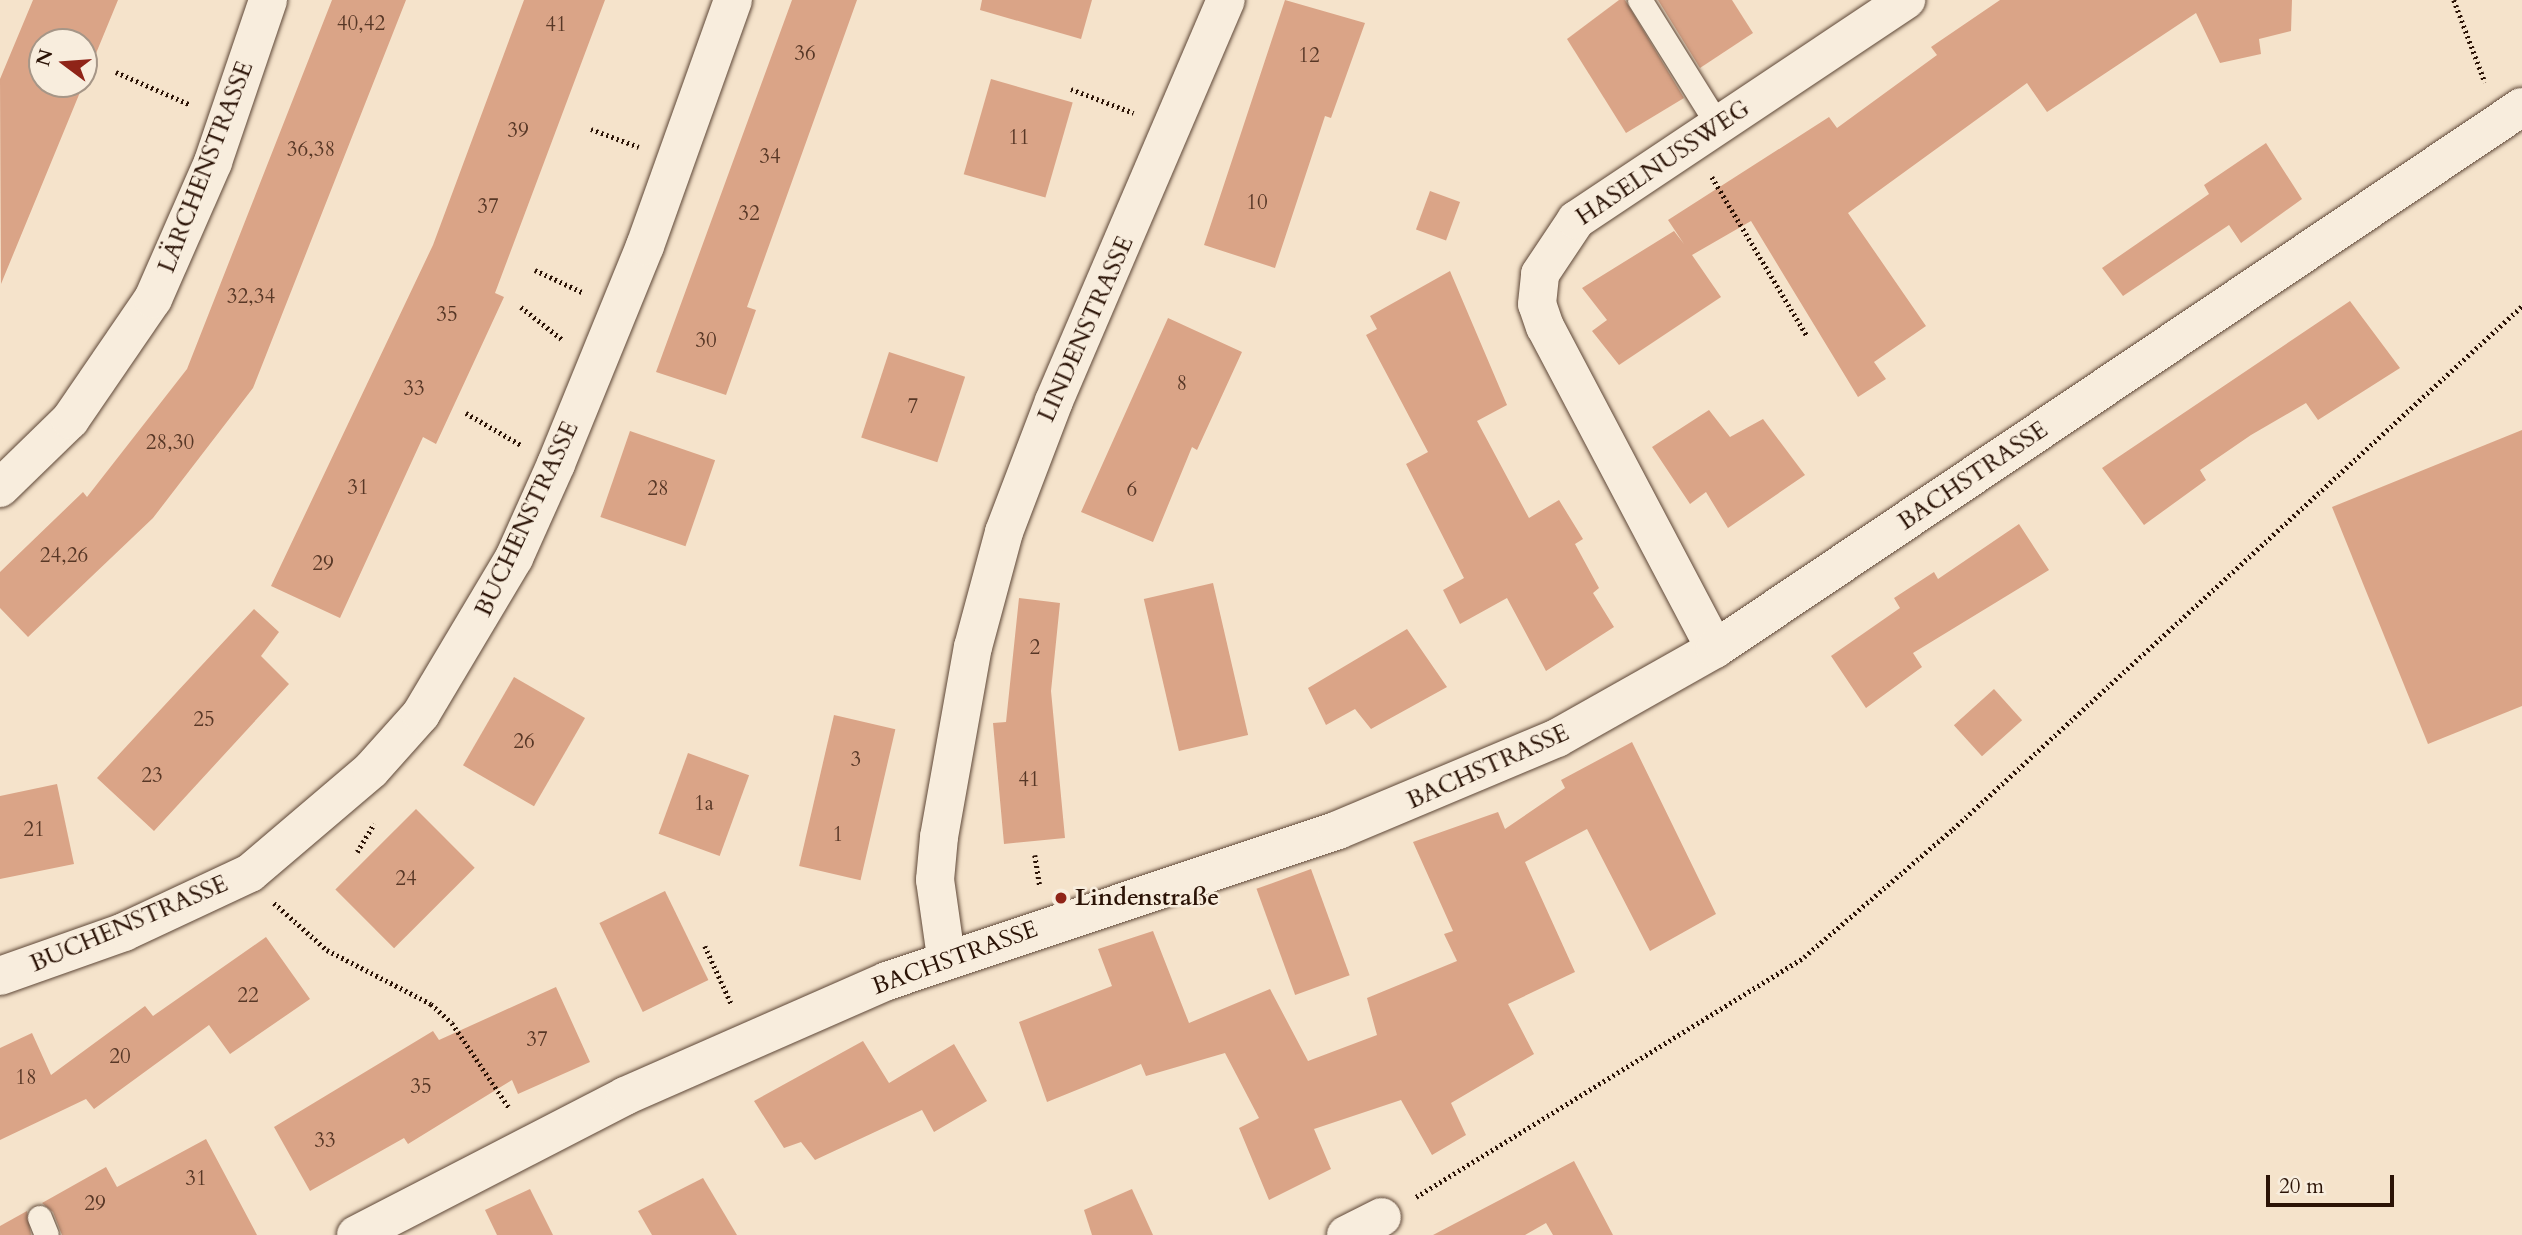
<!DOCTYPE html>
<html>
<head>
<meta charset="utf-8">
<style>
	body { margin:0 }
	#map { position:relative; width:2522px; height:1235px; overflow:hidden; background:#f5e3cb; font-family:Cardo,serif }
	div>[style] { position:absolute }
	.building>* { inset:0; background:#daa487; transform-origin:0 0 }
	.path>* { height:4.5px; margin-top:-2.25px; transform-origin:0; background:repeating-linear-gradient(90deg,#2b1306 0 2px,transparent 0 5.5px) }
	.roads { filter:drop-shadow(0 0 2px #5e4737) drop-shadow(0 0 2px #5e4737) }
	.lane>* { height:24px; margin:-12px; padding:0 12px; transform-origin:12px; border-radius:12px; background:#f8eddd }
	.street>* { height:38px; margin:-19px; padding:0 19px; transform-origin:19px; border-radius:19px; background:#f8eddd }
	.secondary>* { height:38px; margin:-19px; padding:0 19px; transform-origin:19px; border-radius:19px; background:#f8eddd }
	.dots>* { width:19px; height:19px; translate:-50% -50%; box-sizing:border-box; border:4px solid #f8eddd; border-radius:50% }
	span { translate:-50% -50%; white-space:nowrap; text-align:center; line-height:1.15; -webkit-text-stroke:5px #f8eddd; paint-order:stroke }
	.number-label { font-size:21px; color:#573726 }
	.number-label span { -webkit-text-stroke-width:0 }
	.street-label { font-size:24px; color:#2b1306 }
	.poi-label { font-size:24px; color:#2b1306; font-weight:700 }
	.left { translate:0 -50%; text-align:left }
	.north { position:absolute; left:28px; top:28px; width:70px; height:70px; box-sizing:border-box; background:#f8eddd; border:2px solid #a69687; border-radius:50%; rotate:286deg; font-size:19px; font-weight:700; line-height:28px; text-align:center; color:#2b1306 }
	.north::after { content:''; display:block; margin:auto; width:24px; height:32px; background:#8f2418; clip-path:polygon(50% 0,100% 100%,50% 72%,0 100%) }
	.scale { position:absolute; left:2266px; top:1175px; width:128px; height:32px; box-sizing:border-box; border:4px solid #2b1306; border-top:0; padding-left:9px; font-size:21px; line-height:24px; white-space:nowrap; color:#2b1306; -webkit-text-stroke:5px #f8eddd; paint-order:stroke }
</style>
</head>
<body>
<div id="map">
	<div class="building">
		<div style="clip-path:polygon(evenodd,33px 0,118px 0,1px 284px,0 79px,33px 0,42px 42px,84px 42px,84px 84px,42px 84px,42px 42px)"></div>
		<div style="clip-path:polygon(332px 0,406px 0,253px 388px,153px 518px,28px 637px,0 608px,0 572px,83px 492px,87px 497px,187px 369px)"></div>
		<div style="clip-path:polygon(524px 0,605px 0,495px 293px,504px 297px,436px 444px,423px 437px,340px 618px,271px 586px,433px 245px)"></div>
		<div style="clip-path:polygon(792px 0,857px 0,747px 307px,756px 310px,726px 395px,656px 372px)"></div>
		<div style="clip-path:polygon(982px 0,1092px 0,1081px 39px,980px 10px)"></div>
		<div style="clip-path:polygon(1285px 0,1365px 23px,1331px 118px,1325px 116px,1275px 268px,1204px 245px)"></div>
		<div style="clip-path:polygon(1619px 0,1625px 0,1684px 98px,1626px 133px,1567px 39px)"></div>
		<div style="clip-path:polygon(1658px 0,1732px 0,1753px 33px,1700px 68px)"></div>
		<div style="clip-path:polygon(2000px 0,2292px 0,2291px 31px,2259px 39px,2261px 54px,2220px 63px,2196px 13px,2047px 112px,2027px 83px,1848px 213px,1926px 326px,1874px 362px,1886px 379px,1858px 397px,1751px 221px,1692px 255px,1721px 297px,1619px 365px,1592px 331px,1607px 320px,1582px 288px,1674px 231px,1684px 244px,1668px 220px,1829px 117px,1837px 128px,1937px 55px,1931px 47px)"></div>
		<div style="left:991px;top:79px;width:85px;height:99px;rotate:16deg"></div>
		<div style="clip-path:polygon(2266px 143px,2302px 199px,2241px 243px,2229px 225px,2123px 296px,2102px 268px,2209px 194px,2204px 185px)"></div>
		<div style="left:1430px;top:191px;width:32px;height:41px;rotate:20deg"></div>
		<div style="clip-path:polygon(1450px 271px,1507px 405px,1477px 421px,1529px 518px,1559px 500px,1583px 539px,1575px 544px,1599px 588px,1593px 593px,1614px 627px,1546px 671px,1507px 598px,1460px 624px,1443px 590px,1464px 578px,1406px 464px,1428px 452px,1366px 335px,1377px 329px,1370px 316px)"></div>
		<div style="clip-path:polygon(2350px 301px,2400px 368px,2318px 420px,2306px 403px,2251px 435px,2200px 470px,2206px 480px,2144px 525px,2102px 468px)"></div>
		<div style="clip-path:polygon(1168px 318px,1242px 352px,1197px 450px,1192px 447px,1153px 542px,1081px 512px)"></div>
		<div style="left:889px;top:352px;width:80px;height:90px;rotate:18deg"></div>
		<div style="clip-path:polygon(1709px 410px,1730px 437px,1763px 419px,1805px 475px,1728px 528px,1706px 492px,1690px 504px,1652px 447px)"></div>
		<div style="clip-path:polygon(2522px 430px,2522px 706px,2428px 744px,2332px 507px)"></div>
		<div style="left:630px;top:431px;width:90px;height:91px;rotate:19deg"></div>
		<div style="clip-path:polygon(2019px 524px,2049px 570px,1913px 653px,1922px 667px,1866px 708px,1831px 656px,1900px 608px,1894px 598px,1934px 572px,1938px 579px)"></div>
		<div style="left:1213px;top:583px;width:156px;height:71px;rotate:77deg"></div>
		<div style="clip-path:polygon(1019px 598px,1060px 603px,1051px 691px,1065px 838px,1004px 844px,993px 723px,1006px 722px)"></div>
		<div style="clip-path:polygon(254px 609px,279px 632px,261px 656px,289px 684px,154px 831px,97px 778px)"></div>
		<div style="clip-path:polygon(1407px 629px,1447px 687px,1371px 729px,1355px 709px,1326px 725px,1308px 688px)"></div>
		<div style="left:514px;top:677px;width:82px;height:102px;rotate:30deg"></div>
		<div style="left:1994px;top:689px;width:42px;height:54px;rotate:48deg"></div>
		<div style="left:834px;top:715px;width:63px;height:155px;rotate:13deg"></div>
		<div style="clip-path:polygon(1632px 742px,1716px 914px,1650px 951px,1587px 829px,1525px 862px,1575px 972px,1508px 1004px,1534px 1054px,1451px 1103px,1466px 1135px,1432px 1155px,1401px 1100px,1314px 1129px,1331px 1169px,1269px 1200px,1239px 1128px,1259px 1118px,1225px 1053px,1146px 1076px,1141px 1064px,1047px 1102px,1019px 1022px,1112px 986px,1098px 949px,1153px 931px,1189px 1023px,1270px 989px,1308px 1061px,1377px 1035px,1367px 998px,1457px 961px,1444px 934px,1453px 931px,1413px 842px,1498px 812px,1505px 829px,1565px 788px,1561px 780px)"></div>
		<div style="left:688px;top:753px;width:65px;height:86px;rotate:20deg"></div>
		<div style="clip-path:polygon(57px 784px,74px 864px,0 879px,0 796px)"></div>
		<div style="left:416px;top:809px;width:83px;height:114px;rotate:45deg"></div>
		<div style="left:1311px;top:869px;width:113px;height:58px;rotate:70deg"></div>
		<div style="left:665px;top:891px;width:99px;height:73px;rotate:64deg"></div>
		<div style="clip-path:polygon(266px 937px,310px 999px,230px 1054px,209px 1025px,94px 1109px,86px 1099px,0 1140px,0 1048px,32px 1033px,51px 1075px,145px 1006px,153px 1016px)"></div>
		<div style="clip-path:polygon(556px 987px,590px 1062px,518px 1094px,512px 1080px,408px 1144px,404px 1138px,310px 1191px,274px 1127px,433px 1031px,439px 1040px)"></div>
		<div style="clip-path:polygon(863px 1041px,889px 1083px,954px 1044px,987px 1101px,934px 1132px,922px 1110px,815px 1160px,801px 1142px,784px 1148px,754px 1101px)"></div>
		<div style="clip-path:polygon(206px 1139px,257px 1235px,62px 1235px,53px 1212px,42px 1203px,106px 1167px,117px 1187px)"></div>
		<div style="clip-path:polygon(1574px 1161px,1613px 1235px,1553px 1235px,1546px 1223px,1525px 1235px,1433px 1235px)"></div>
		<div style="clip-path:polygon(703px 1178px,737px 1235px,652px 1235px,638px 1211px)"></div>
		<div style="clip-path:polygon(530px 1189px,553px 1235px,497px 1235px,485px 1210px)"></div>
		<div style="clip-path:polygon(1132px 1189px,1153px 1235px,1092px 1235px,1084px 1210px)"></div>
		<div style="clip-path:polygon(27px 1211px,31px 1235px,0 1235px,0 1226px)"></div>
	</div>
	<div class="path">
		<div style="left:2454px;top:0;width:88px;rotate:69.3deg"></div>
		<div style="left:116px;top:72px;width:82px;rotate:23.7deg"></div>
		<div style="left:1071px;top:89px;width:67px;rotate:20.9deg"></div>
		<div style="left:591px;top:129px;width:51px;rotate:20.6deg"></div>
		<div style="left:1712px;top:177px;width:185px;rotate:59.1deg"></div>
		<div style="left:535px;top:270px;width:54px;rotate:25.1deg"></div>
		<div style="left:521px;top:307px;width:53px;rotate:38.2deg"></div>
		<div style="left:466px;top:413px;width:64px;rotate:30.2deg"></div>
		<div style="left:357px;top:852px;width:33px;rotate:-59deg"></div>
		<div style="left:1035px;top:855px;width:32px;rotate:81deg"></div>
		<div style="left:274px;top:903px;width:71px;rotate:41.6deg"></div>
		<div style="left:327px;top:950px;width:117px;rotate:27.4deg"></div>
		<div style="left:431px;top:1004px;width:28px;rotate:42deg"></div>
		<div style="left:452px;top:1023px;width:104px;rotate:56deg"></div>
		<div style="left:705px;top:946px;width:65px;rotate:65.4deg"></div>
		<div style="left:1416px;top:1197px;width:456px;rotate:-31.7deg"></div>
		<div style="left:1804px;top:957px;width:196px;rotate:-40.7deg"></div>
		<div style="left:1953px;top:829px;width:773px;rotate:-42.59deg"></div>
	</div>
	<div class="roads">
		<div class="lane">
			<div style="left:1640px;top:0;width:147px;rotate:58deg"></div>
			<div style="left:40px;top:1218px;width:18px;rotate:68deg"></div>
		</div>
		<div class="street">
			<div style="left:0;top:488px;width:98px;rotate:-44.2deg"></div>
			<div style="left:70px;top:420px;width:147px;rotate:-55.6deg"></div>
			<div style="left:153px;top:299px;width:150px;rotate:-66.3deg"></div>
			<div style="left:213px;top:162px;width:171px;rotate:-71.2deg"></div>
			<div style="left:1715px;top:649px;width:364px;rotate:-117.8deg"></div>
			<div style="left:1545px;top:327px;width:24px;rotate:-109deg"></div>
			<div style="left:1537px;top:304px;width:30px;rotate:-84deg"></div>
			<div style="left:1540px;top:274px;width:65px;rotate:-56.3deg"></div>
			<div style="left:1576px;top:220px;width:397px;rotate:-33.7deg"></div>
			<div style="left:946px;top:957px;width:78px;rotate:-98.1deg"></div>
			<div style="left:935px;top:880px;width:43px;rotate:-84.7deg"></div>
			<div style="left:939px;top:837px;width:193px;rotate:-79.9deg"></div>
			<div style="left:973px;top:647px;width:119px;rotate:-74.9deg"></div>
			<div style="left:1004px;top:532px;width:140px;rotate:-69.1deg"></div>
			<div style="left:1054px;top:401px;width:436px;rotate:-66.8deg"></div>
			<div style="left:0;top:976px;width:132px;rotate:-19.5deg"></div>
			<div style="left:124px;top:932px;width:139px;rotate:-25.1deg"></div>
			<div style="left:250px;top:873px;width:159px;rotate:-40.4deg"></div>
			<div style="left:371px;top:770px;width:75px;rotate:-48.2deg"></div>
			<div style="left:421px;top:714px;width:182px;rotate:-59.2deg"></div>
			<div style="left:514px;top:558px;width:103px;rotate:-65.9deg"></div>
			<div style="left:556px;top:464px;width:235px;rotate:-67.8deg"></div>
			<div style="left:645px;top:246px;width:261px;rotate:-70.3deg"></div>
			<div style="left:1346px;top:1235px;width:40px;rotate:-26.6deg"></div>
		</div>
		<div class="secondary">
			<div style="left:356px;top:1235px;width:303px;rotate:-27.3deg"></div>
			<div style="left:625px;top:1096px;width:286px;rotate:-23.7deg"></div>
			<div style="left:887px;top:981px;width:476px;rotate:-18.5deg"></div>
			<div style="left:1338px;top:830px;width:238px;rotate:-22.8deg"></div>
			<div style="left:1557px;top:738px;width:181px;rotate:-29.4deg"></div>
			<div style="left:1715px;top:649px;width:972px;rotate:-33.89deg"></div>
		</div>
	</div>
	<div class="dots">
		<div style="left:1061px;top:898px;background:#8f2418"></div>
	</div>
	<div class="number-label">
		<span style="left:361px;top:24px">40,42</span>
		<span style="left:556px;top:25px">41</span>
		<span style="left:805px;top:54px">36</span>
		<span style="left:1309px;top:56px">12</span>
		<span style="left:518px;top:131px">39</span>
		<span style="left:1019px;top:138px">11</span>
		<span style="left:311px;top:150px">36,38</span>
		<span style="left:770px;top:157px">34</span>
		<span style="left:1257px;top:203px">10</span>
		<span style="left:488px;top:207px">37</span>
		<span style="left:749px;top:214px">32</span>
		<span style="left:251px;top:297px">32,34</span>
		<span style="left:447px;top:315px">35</span>
		<span style="left:706px;top:341px">30</span>
		<span style="left:1182px;top:384px">8</span>
		<span style="left:414px;top:389px">33</span>
		<span style="left:913px;top:407px">7</span>
		<span style="left:170px;top:443px">28,30</span>
		<span style="left:358px;top:488px">31</span>
		<span style="left:658px;top:489px">28</span>
		<span style="left:1132px;top:490px">6</span>
		<span style="left:64px;top:556px">24,26</span>
		<span style="left:323px;top:564px">29</span>
		<span style="left:1035px;top:648px">2</span>
		<span style="left:204px;top:720px">25</span>
		<span style="left:524px;top:742px">26</span>
		<span style="left:856px;top:760px">3</span>
		<span style="left:152px;top:776px">23</span>
		<span style="left:1029px;top:780px">41</span>
		<span style="left:704px;top:804px">1a</span>
		<span style="left:34px;top:830px">21</span>
		<span style="left:838px;top:835px">1</span>
		<span style="left:406px;top:879px">24</span>
		<span style="left:248px;top:996px">22</span>
		<span style="left:537px;top:1040px">37</span>
		<span style="left:120px;top:1057px">20</span>
		<span style="left:26px;top:1078px">18</span>
		<span style="left:421px;top:1087px">35</span>
		<span style="left:325px;top:1141px">33</span>
		<span style="left:196px;top:1179px">31</span>
		<span style="left:95px;top:1204px">29</span>
	</div>
	<div class="street-label">
		<span style="left:1663px;top:163px;rotate:-34deg">HASELNUSSWEG</span>
		<span style="left:206px;top:167px;rotate:-69deg">LÄRCHENSTRASSE</span>
		<span style="left:1086px;top:329px;rotate:-66deg">LINDENSTRASSE</span>
		<span style="left:1973px;top:476px;rotate:-34deg">BACHSTRASSE</span>
		<span style="left:527px;top:519px;rotate:-65deg">BUCHENSTRASSE</span>
		<span style="left:1488px;top:767px;rotate:-24deg">BACHSTRASSE</span>
		<span style="left:129px;top:924px;rotate:-23deg">BUCHENSTRASSE</span>
		<span style="left:955px;top:958px;rotate:-20deg">BACHSTRASSE</span>
	</div>
	<div class="poi-label">
		<span class="left" style="left:1075px;top:898px">Lindenstraße</span>
	</div>
	<div class="north">N</div>
	<div class="scale">20 m</div>
</div>
</body>
</html>
